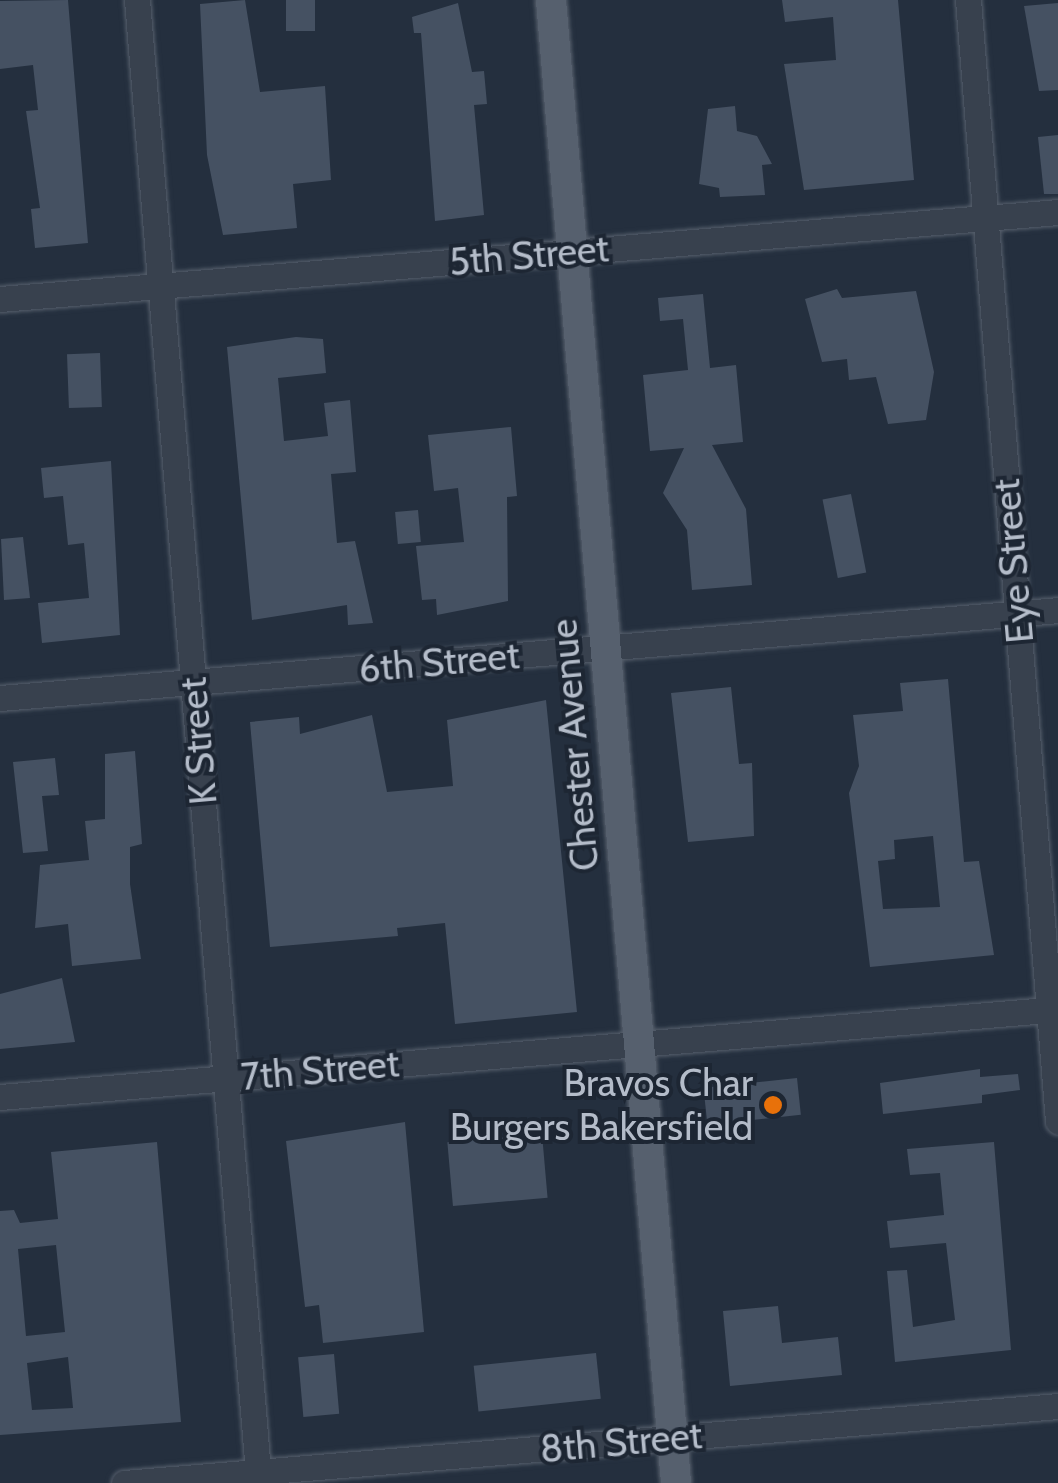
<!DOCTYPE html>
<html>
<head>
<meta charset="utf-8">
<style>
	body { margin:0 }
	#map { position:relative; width:1058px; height:1483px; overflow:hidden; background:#242f3e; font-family:Cabin,sans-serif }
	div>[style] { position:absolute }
	.building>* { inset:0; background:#455162; transform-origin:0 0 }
	.roads { filter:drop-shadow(0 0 2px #565f6c) drop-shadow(0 0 2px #565f6c) }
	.minor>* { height:25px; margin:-12.5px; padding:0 12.5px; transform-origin:12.5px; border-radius:12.5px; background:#38414e }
	.major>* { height:30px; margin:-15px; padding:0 15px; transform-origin:15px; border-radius:15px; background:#56606e }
	.dots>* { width:28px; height:28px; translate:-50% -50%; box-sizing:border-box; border:5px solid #1d2633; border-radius:50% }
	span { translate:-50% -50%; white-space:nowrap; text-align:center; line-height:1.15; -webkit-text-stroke:8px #1d2633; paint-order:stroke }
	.street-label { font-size:38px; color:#b4bcc9 }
	.poi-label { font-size:38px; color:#b4bcc9 }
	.right { translate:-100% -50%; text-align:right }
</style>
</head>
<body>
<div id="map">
	<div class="building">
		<div style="clip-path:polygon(68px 0,88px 243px,35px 248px,31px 209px,40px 208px,26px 111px,38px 110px,33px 65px,0 69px,0 1px)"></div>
		<div style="clip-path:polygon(245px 0,260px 92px,325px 86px,331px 180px,293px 184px,297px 228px,223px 235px,207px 155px,200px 4px)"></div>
		<div style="left:286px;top:0;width:29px;height:31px"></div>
		<div style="clip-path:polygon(782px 0,898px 0,914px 180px,804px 190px,784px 64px,836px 60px,833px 17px,785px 22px)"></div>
		<div style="clip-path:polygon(458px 3px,472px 72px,484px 71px,487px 104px,474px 105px,484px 215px,435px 221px,421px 33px,414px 33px,412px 17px)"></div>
		<div style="clip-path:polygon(1058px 3px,1058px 90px,1039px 91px,1024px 6px)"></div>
		<div style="clip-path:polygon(735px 106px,737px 131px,757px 136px,772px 164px,762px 165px,765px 195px,720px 197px,719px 188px,699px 184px,708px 109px)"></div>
		<div style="clip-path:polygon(1058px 135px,1058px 194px,1044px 194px,1038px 137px)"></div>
		<div style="clip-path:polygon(837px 289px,842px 298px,916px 291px,934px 372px,926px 420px,888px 424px,876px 377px,849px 380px,847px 359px,822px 362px,805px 299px)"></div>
		<div style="clip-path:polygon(703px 294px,710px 368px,736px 365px,743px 442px,712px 445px,746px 509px,752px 585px,692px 590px,687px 530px,663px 493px,684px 448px,650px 451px,643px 375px,688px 370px,683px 319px,660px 321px,658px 298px)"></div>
		<div style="clip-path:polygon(296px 337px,323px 339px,326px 373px,278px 378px,284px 441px,328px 436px,324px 403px,350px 400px,356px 472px,331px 474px,337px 543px,355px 541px,373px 623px,348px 625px,347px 605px,252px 620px,227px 347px)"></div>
		<div style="left:100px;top:353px;width:54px;height:33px;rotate:88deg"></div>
		<div style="clip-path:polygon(511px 427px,517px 496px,507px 497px,508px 601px,437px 615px,436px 599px,422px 600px,416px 546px,464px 542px,458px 488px,434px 491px,428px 435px)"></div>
		<div style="clip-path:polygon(111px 461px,120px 635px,42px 643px,38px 603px,89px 598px,84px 543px,68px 545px,63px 496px,44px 498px,41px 468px)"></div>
		<div style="left:851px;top:494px;width:80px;height:29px;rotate:79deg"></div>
		<div style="left:418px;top:510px;width:32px;height:23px;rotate:85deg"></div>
		<div style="clip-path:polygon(23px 537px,30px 598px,4px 600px,1px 539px)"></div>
		<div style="clip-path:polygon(evenodd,948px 679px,964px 862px,979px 861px,994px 955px,870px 967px,849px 793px,859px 766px,853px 715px,903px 711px,900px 683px,948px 679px,933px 836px,940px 907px,883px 909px,878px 861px,895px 859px,894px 840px,933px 836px)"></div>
		<div style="clip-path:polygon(731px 687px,739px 764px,752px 763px,754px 836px,688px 842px,671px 693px)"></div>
		<div style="clip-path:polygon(546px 700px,577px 1012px,455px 1024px,445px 923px,397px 928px,398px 936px,270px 947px,250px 722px,299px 717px,300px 734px,372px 715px,387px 792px,453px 786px,447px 720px)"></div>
		<div style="clip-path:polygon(135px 751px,142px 844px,130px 847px,130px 884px,141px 959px,72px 966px,68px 924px,35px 928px,40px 865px,89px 860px,85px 821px,105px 819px,105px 754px)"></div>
		<div style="clip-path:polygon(55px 758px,59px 795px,42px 796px,48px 851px,23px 853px,13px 762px)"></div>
		<div style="clip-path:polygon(62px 978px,75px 1042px,0 1049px,0 994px)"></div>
		<div style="clip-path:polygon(980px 1069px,980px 1077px,1018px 1074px,1020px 1090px,982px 1095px,982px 1103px,883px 1114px,880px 1083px)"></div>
		<div style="left:797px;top:1078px;width:37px;height:94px;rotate:84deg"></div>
		<div style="clip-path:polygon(405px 1122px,424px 1332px,323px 1343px,319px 1305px,305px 1307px,286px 1141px)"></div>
		<div style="left:542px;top:1134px;width:64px;height:95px;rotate:85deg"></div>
		<div style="clip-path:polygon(evenodd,157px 1142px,181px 1422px,0 1435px,0 1211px,14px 1210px,20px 1223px,58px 1219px,51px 1152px,157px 1142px,56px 1245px,65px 1332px,26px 1336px,18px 1249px,56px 1245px,157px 1142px,68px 1357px,73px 1408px,32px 1410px,27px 1363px,68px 1357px)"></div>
		<div style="clip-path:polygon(994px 1142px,1011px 1350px,895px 1362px,887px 1271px,907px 1270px,913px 1327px,955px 1320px,946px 1243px,890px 1248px,887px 1221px,944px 1215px,940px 1173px,910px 1175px,907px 1149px)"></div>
		<div style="clip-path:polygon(778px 1306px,782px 1343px,838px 1337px,842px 1375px,730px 1386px,723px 1311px)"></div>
		<div style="left:596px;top:1353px;width:46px;height:123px;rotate:84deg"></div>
		<div style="left:334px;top:1354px;width:60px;height:36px;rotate:85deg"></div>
	</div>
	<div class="roads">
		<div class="minor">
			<div style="left:137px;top:0;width:1488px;rotate:85.3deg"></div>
			<div style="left:968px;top:0;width:1125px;rotate:85.41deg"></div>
			<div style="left:0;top:299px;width:1062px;rotate:-4.7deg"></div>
			<div style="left:0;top:698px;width:1062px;rotate:-4.75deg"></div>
			<div style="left:0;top:1097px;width:1062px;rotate:-4.75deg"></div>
			<div style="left:124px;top:1483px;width:937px;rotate:-4.71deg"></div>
		</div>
		<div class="major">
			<div style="left:551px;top:0;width:1488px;rotate:85.18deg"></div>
		</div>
	</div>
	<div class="dots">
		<div style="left:773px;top:1105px;background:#e8710a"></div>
	</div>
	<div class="street-label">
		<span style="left:529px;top:255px;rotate:-5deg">5th Street</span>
		<span style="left:1013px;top:561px;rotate:-95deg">Eye Street</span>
		<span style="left:439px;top:662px;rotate:-5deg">6th Street</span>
		<span style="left:198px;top:741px;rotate:-95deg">K Street</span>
		<span style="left:574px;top:745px;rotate:-95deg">Chester Avenue</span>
		<span style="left:320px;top:1070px;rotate:-5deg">7th Street</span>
		<span style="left:621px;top:1442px;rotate:-5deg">8th Street</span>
	</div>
	<div class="poi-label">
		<span class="right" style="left:753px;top:1105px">Bravos Char<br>Burgers Bakersfield</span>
	</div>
</div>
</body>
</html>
